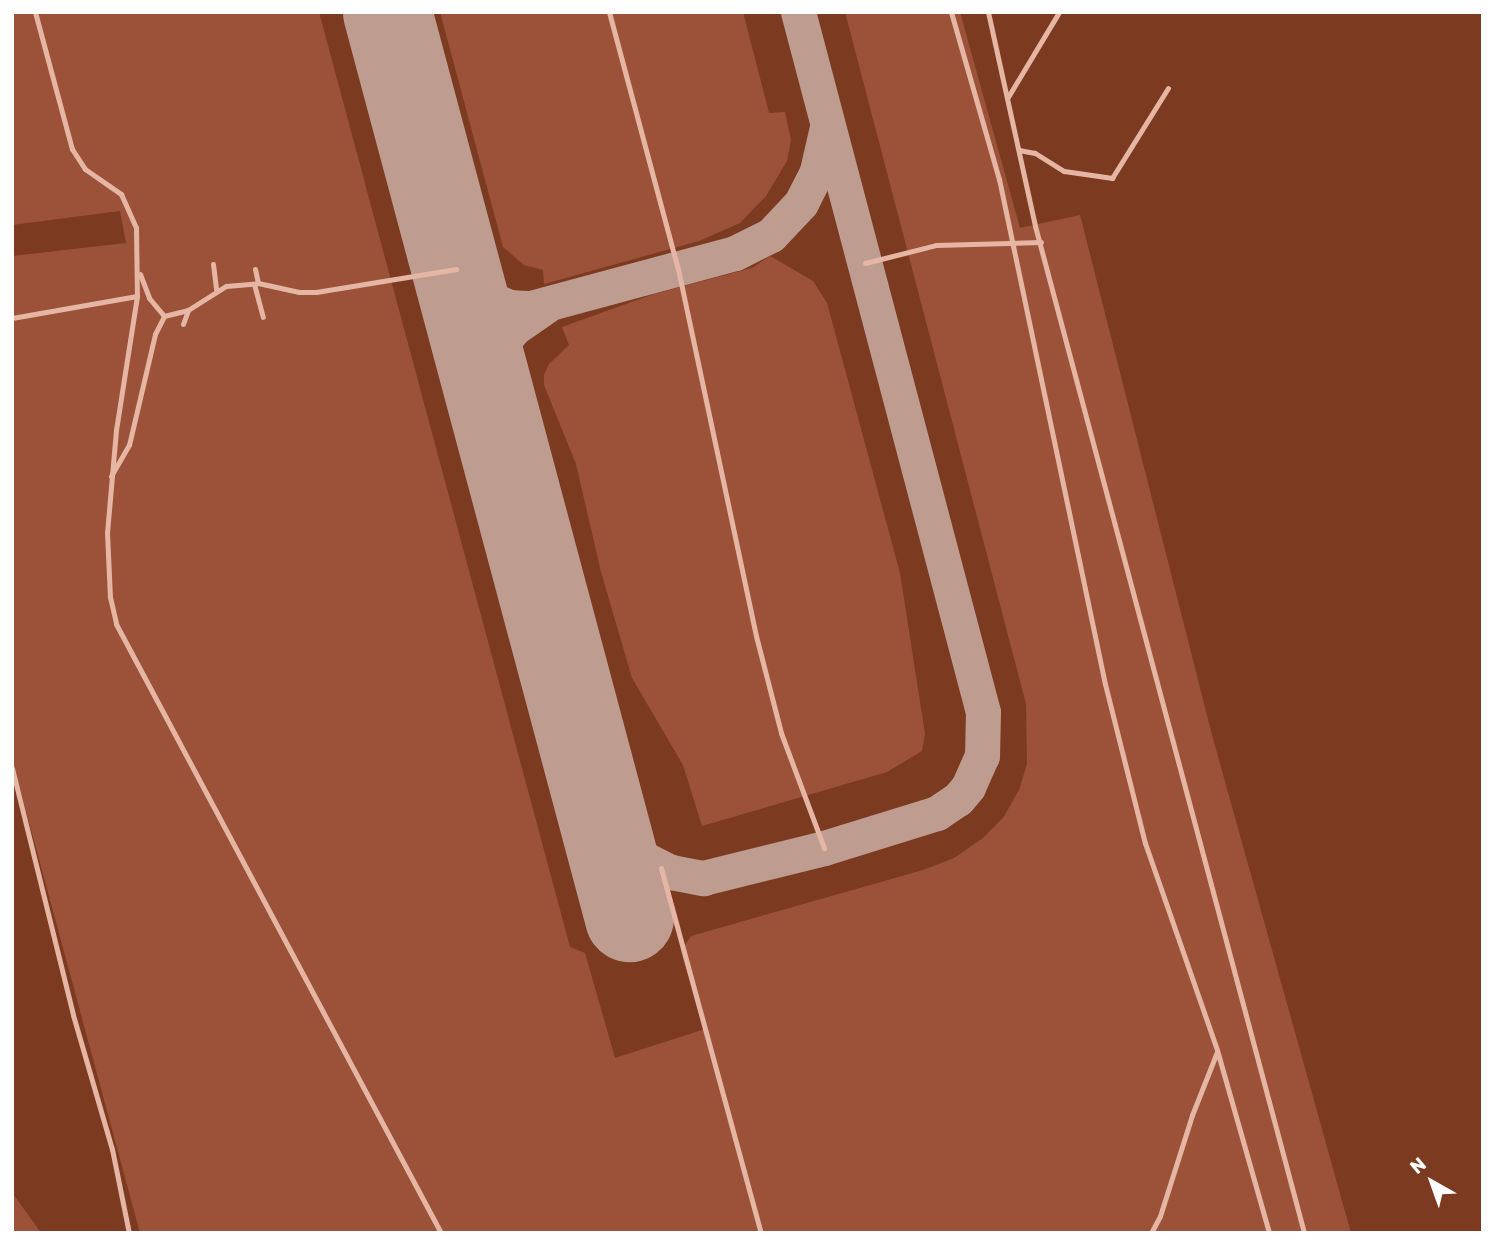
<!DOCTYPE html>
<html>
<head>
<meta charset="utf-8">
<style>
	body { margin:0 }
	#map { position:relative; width:1495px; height:1245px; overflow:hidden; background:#7c3b21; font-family:Rubik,sans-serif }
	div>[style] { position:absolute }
	.green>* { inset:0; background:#9c5238 }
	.taxiway>* { height:35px; margin:-17.5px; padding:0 17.5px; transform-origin:17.5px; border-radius:17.5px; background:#be9d90 }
	.runway>* { height:89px; margin:-44.5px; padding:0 44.5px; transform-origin:44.5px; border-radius:44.5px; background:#be9d90 }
	.lane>* { height:5px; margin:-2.5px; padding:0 2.5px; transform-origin:2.5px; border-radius:2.5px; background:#e6b6a5 }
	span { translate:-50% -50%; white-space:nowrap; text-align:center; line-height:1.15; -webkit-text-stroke:5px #7c3b21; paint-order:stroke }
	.frame { position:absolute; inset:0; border:14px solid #fff; pointer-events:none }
	.north { position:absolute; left:1397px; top:1147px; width:70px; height:70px; -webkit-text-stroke:5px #7c3b21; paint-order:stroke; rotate:320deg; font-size:19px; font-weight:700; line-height:28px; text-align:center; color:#fff }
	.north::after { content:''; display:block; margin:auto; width:24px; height:32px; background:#fff; clip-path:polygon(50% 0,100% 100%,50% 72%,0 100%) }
</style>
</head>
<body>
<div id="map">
	<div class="green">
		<div style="clip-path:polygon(12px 12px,319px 12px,570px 947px,585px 953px,615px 1058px,705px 1029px,681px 951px,691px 936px,923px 870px,954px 858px,983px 838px,1003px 818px,1019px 790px,1027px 764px,1026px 704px,845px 12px,960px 12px,1020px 228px,1080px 215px,1212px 735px,1351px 1233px,140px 1233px,12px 759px,12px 256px,126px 243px,120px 211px,12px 225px)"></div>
		<div style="clip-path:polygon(440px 12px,743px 12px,769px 113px,785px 112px,791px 140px,787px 161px,766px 196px,740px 223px,699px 241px,544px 284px,543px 270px,524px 265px,503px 247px)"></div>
		<div style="clip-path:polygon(770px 256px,813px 281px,827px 303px,900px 573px,925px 734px,922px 751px,887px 772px,702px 826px,683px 765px,632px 678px,601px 572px,576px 464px,544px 385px,544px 375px,549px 364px,569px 345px,562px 327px,654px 294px,752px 268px)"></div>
		<div style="clip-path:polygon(12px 1192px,14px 1195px,41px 1233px,12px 1233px)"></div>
	</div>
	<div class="taxiway">
		<div style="left:454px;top:261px;width:13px;rotate:90deg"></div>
		<div style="left:454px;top:274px;width:34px;rotate:38deg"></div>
		<div style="left:481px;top:295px;width:30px;rotate:23deg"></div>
		<div style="left:509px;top:307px;width:22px;rotate:3deg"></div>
		<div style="left:531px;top:308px;width:211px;rotate:-15.1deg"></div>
		<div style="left:735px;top:253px;width:40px;rotate:-26.6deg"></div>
		<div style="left:771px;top:235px;width:44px;rotate:-46.8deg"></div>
		<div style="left:801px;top:203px;width:36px;rotate:-63deg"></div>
		<div style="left:817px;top:171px;width:45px;rotate:-77.2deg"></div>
		<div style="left:491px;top:399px;width:14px;rotate:-124deg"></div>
		<div style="left:483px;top:387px;width:38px;rotate:-70deg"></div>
		<div style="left:496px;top:351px;width:28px;rotate:-52deg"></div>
		<div style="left:513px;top:329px;width:40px;rotate:-34.9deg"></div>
		<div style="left:599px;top:803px;width:30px;rotate:60deg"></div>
		<div style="left:614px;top:829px;width:37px;rotate:47deg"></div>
		<div style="left:639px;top:856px;width:36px;rotate:27deg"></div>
		<div style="left:671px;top:872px;width:33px;rotate:11deg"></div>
		<div style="left:703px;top:878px;width:125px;rotate:-13.9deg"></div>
		<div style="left:824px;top:848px;width:118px;rotate:-17.2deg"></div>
		<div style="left:937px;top:813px;width:25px;rotate:-34deg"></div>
		<div style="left:958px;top:799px;width:16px;rotate:-50deg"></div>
		<div style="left:968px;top:787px;width:34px;rotate:-66deg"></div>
		<div style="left:982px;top:756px;width:44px;rotate:-88.7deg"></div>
		<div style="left:983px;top:712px;width:724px;rotate:-104.8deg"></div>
	</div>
	<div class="runway">
		<div style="left:387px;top:12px;width:937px;rotate:75.03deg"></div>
	</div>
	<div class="lane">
		<div style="left:35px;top:12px;width:142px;rotate:74.9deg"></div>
		<div style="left:72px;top:149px;width:24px;rotate:57deg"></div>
		<div style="left:85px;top:169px;width:44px;rotate:34.8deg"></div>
		<div style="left:121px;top:194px;width:37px;rotate:66deg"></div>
		<div style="left:136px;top:228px;width:68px;rotate:89.2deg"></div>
		<div style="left:137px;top:296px;width:136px;rotate:98.9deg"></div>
		<div style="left:116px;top:430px;width:102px;rotate:95deg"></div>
		<div style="left:107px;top:532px;width:65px;rotate:87.4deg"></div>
		<div style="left:110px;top:597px;width:28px;rotate:77deg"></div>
		<div style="left:116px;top:624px;width:690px;rotate:61.91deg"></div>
		<div style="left:609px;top:12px;width:266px;rotate:75deg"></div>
		<div style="left:678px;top:269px;width:375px;rotate:78deg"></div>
		<div style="left:756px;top:636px;width:100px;rotate:75.5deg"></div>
		<div style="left:781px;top:733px;width:123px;rotate:69.5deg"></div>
		<div style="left:951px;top:12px;width:174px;rotate:74deg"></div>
		<div style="left:999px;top:179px;width:516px;rotate:78.15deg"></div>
		<div style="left:1105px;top:684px;width:164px;rotate:75.9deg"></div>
		<div style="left:1145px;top:843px;width:219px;rotate:70.8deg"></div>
		<div style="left:1217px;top:1050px;width:190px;rotate:74.1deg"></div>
		<div style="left:988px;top:12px;width:219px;rotate:77.6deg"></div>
		<div style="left:1035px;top:226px;width:1042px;rotate:75.04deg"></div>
		<div style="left:1008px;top:97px;width:99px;rotate:-59deg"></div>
		<div style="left:1019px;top:150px;width:16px;rotate:11deg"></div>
		<div style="left:1035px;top:153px;width:34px;rotate:32deg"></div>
		<div style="left:1064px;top:171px;width:49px;rotate:8.3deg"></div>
		<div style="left:1112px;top:178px;width:106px;rotate:-58.1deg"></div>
		<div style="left:865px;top:263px;width:73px;rotate:-14.2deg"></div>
		<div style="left:936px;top:245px;width:105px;rotate:-1.6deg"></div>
		<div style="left:213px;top:264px;width:26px;rotate:83deg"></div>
		<div style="left:255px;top:269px;width:14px;rotate:78deg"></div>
		<div style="left:140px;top:274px;width:26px;rotate:69deg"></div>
		<div style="left:149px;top:298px;width:23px;rotate:50deg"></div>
		<div style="left:254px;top:284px;width:34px;rotate:75deg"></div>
		<div style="left:12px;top:318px;width:127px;rotate:-10deg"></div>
		<div style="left:183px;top:324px;width:15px;rotate:-70deg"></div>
		<div style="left:111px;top:476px;width:36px;rotate:-60deg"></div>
		<div style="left:129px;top:445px;width:114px;rotate:-76.8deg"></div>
		<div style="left:155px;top:334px;width:20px;rotate:-63deg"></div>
		<div style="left:164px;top:316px;width:25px;rotate:-14deg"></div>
		<div style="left:188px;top:310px;width:45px;rotate:-32.3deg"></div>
		<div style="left:226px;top:286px;width:32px;rotate:-5deg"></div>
		<div style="left:258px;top:283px;width:42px;rotate:12.4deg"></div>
		<div style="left:299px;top:292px;width:17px"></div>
		<div style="left:316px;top:292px;width:142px;rotate:-9.3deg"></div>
		<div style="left:12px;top:768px;width:254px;rotate:76.1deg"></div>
		<div style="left:73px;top:1015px;width:140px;rotate:73.8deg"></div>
		<div style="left:112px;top:1149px;width:86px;rotate:78.6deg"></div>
		<div style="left:661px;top:868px;width:378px;rotate:74.7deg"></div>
		<div style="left:1151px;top:1233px;width:19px;rotate:-62deg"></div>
		<div style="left:1160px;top:1216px;width:106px;rotate:-72.4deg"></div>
		<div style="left:1192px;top:1115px;width:68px;rotate:-68.4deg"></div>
	</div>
	<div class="frame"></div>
	<div class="north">N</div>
</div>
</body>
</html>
